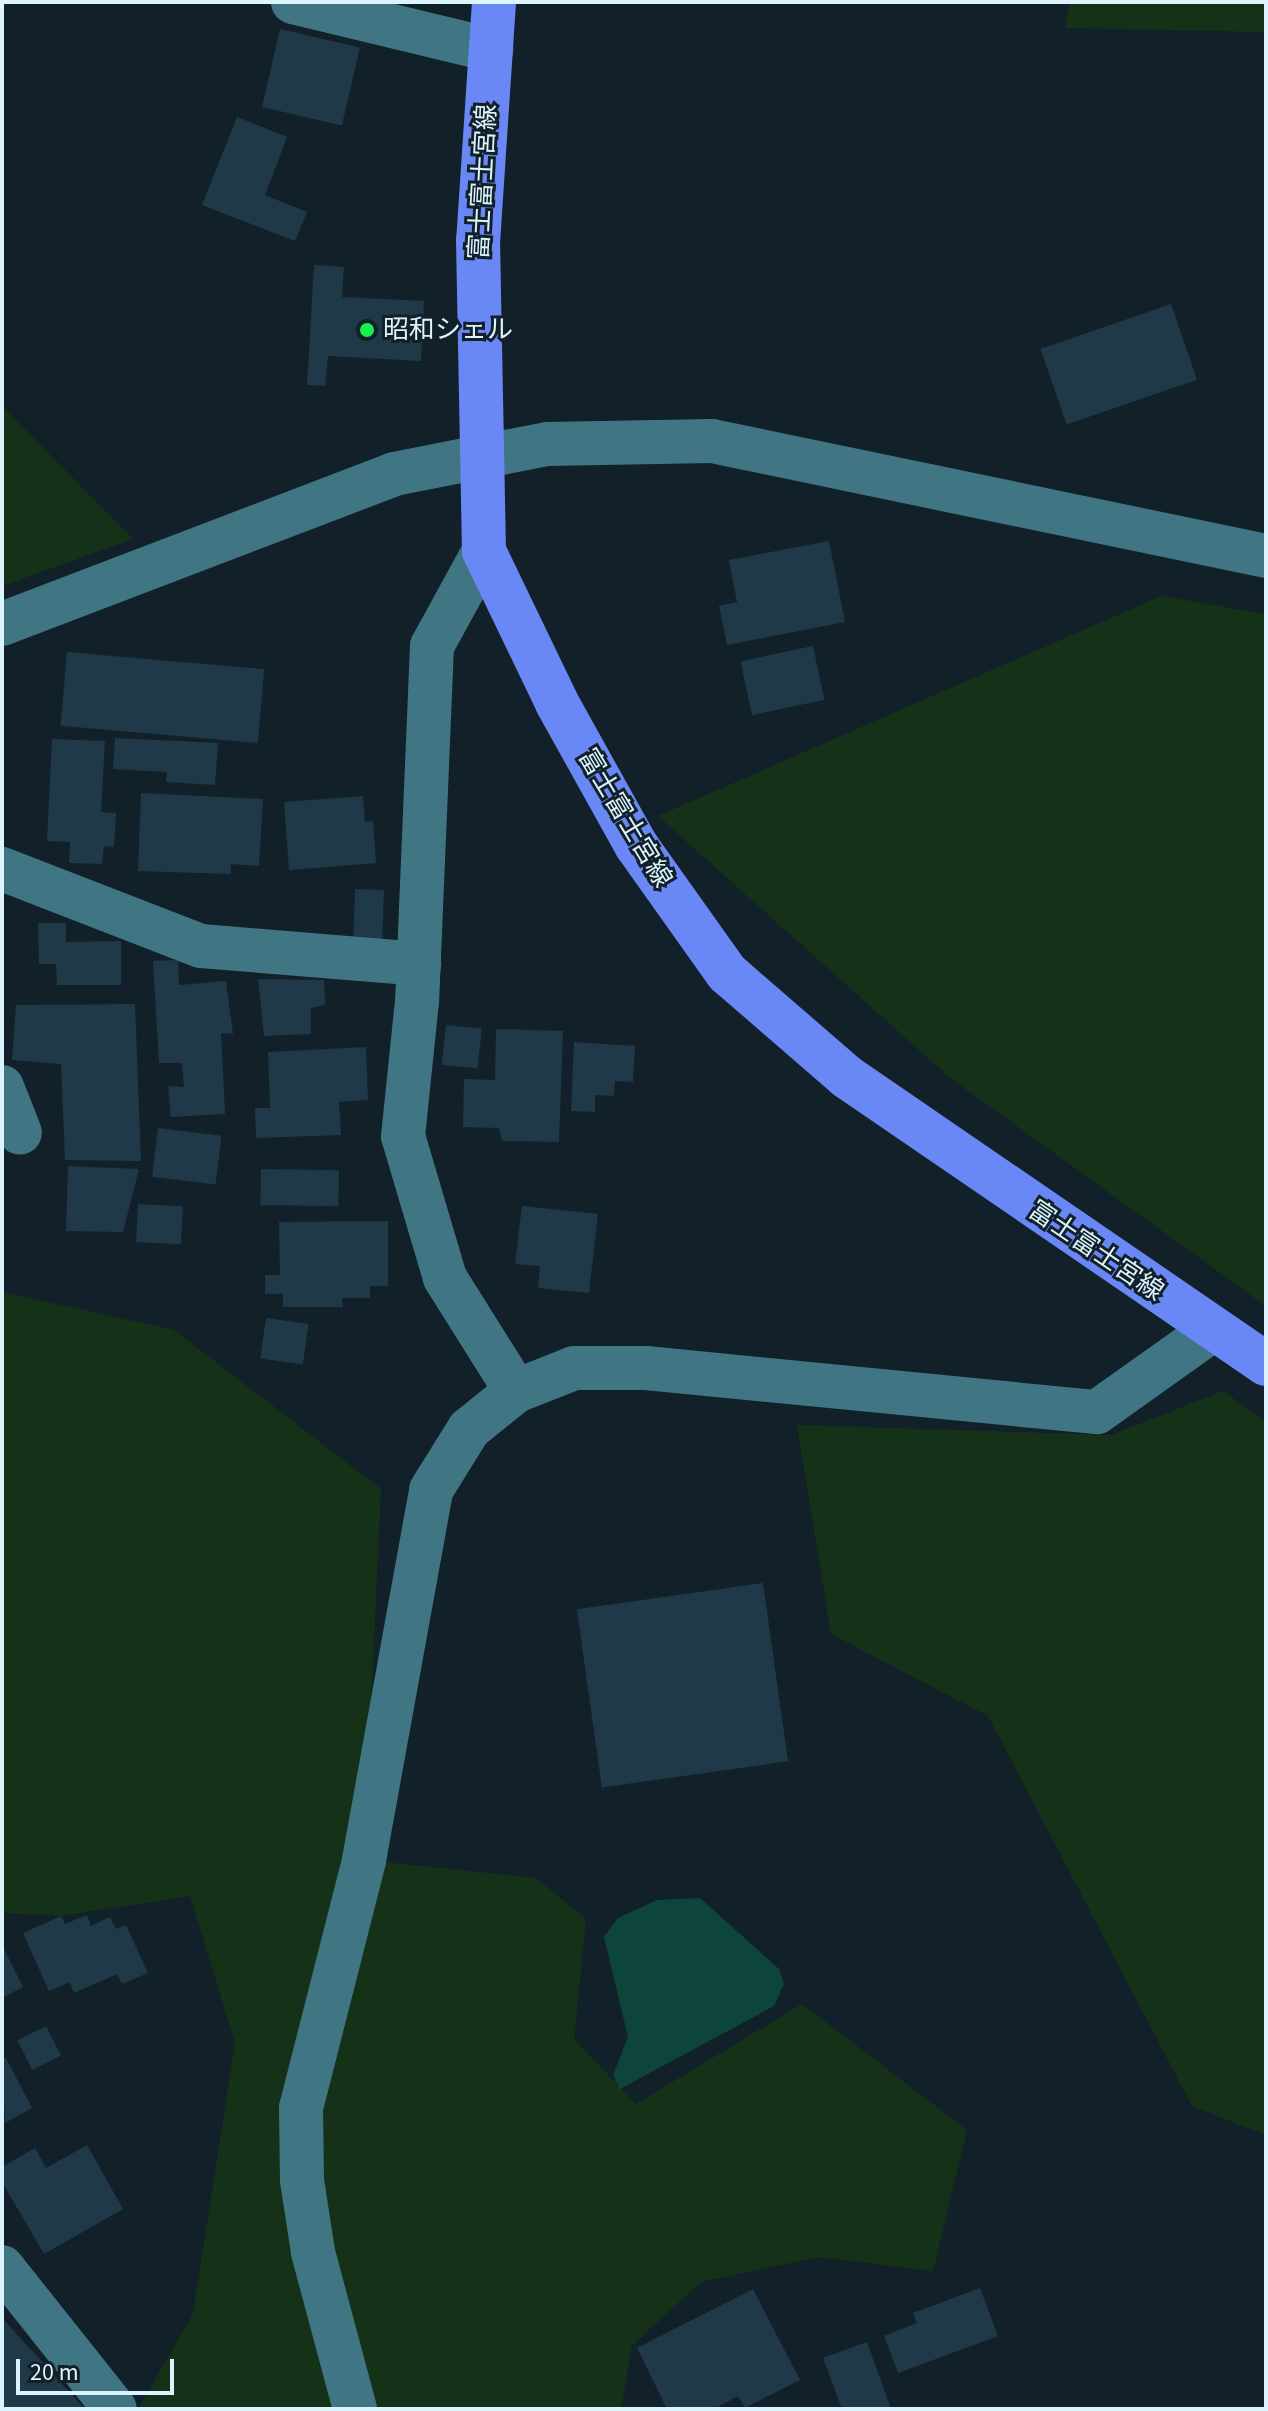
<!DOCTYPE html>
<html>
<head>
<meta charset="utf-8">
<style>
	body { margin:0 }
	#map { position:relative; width:1268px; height:2411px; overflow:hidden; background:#122129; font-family:"Source Sans 3","Noto Sans JP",sans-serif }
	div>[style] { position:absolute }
	.green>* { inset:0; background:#153219 }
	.water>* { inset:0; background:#0e453a }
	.building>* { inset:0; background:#1f3948; transform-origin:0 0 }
	.minor>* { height:44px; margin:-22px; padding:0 22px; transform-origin:22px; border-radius:22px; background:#407684 }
	.major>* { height:44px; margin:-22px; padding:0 22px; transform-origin:22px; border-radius:22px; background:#6a87f6 }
	.dots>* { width:22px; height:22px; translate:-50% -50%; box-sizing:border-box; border:4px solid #122129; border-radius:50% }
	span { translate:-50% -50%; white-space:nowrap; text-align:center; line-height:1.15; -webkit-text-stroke:6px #122129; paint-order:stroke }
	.street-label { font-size:26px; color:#dcf4fd }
	.poi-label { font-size:26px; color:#dcf4fd }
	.left { translate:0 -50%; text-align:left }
	.frame { position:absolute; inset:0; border:4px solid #dcf4fd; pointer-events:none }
	.scale { position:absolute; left:16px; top:2359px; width:158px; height:36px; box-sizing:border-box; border:4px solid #dcf4fd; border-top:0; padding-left:10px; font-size:24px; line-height:28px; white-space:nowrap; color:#dcf4fd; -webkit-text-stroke:6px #122129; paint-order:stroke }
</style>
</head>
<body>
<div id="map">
	<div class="green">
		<div style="clip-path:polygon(1070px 2px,1266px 2px,1266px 32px,1065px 28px)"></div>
		<div style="clip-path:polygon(2px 406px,133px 539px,2px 586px)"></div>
		<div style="clip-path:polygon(1161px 596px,1266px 614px,1266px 1306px,949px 1077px,658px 816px)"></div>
		<div style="clip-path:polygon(2px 1292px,174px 1330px,381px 1489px,364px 1860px,536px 1878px,586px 1919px,574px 2039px,636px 2104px,802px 2004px,967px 2130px,933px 2271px,818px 2257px,701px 2282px,632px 2345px,621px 2409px,138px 2409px,193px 2314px,235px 2043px,190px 1896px,61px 1916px,2px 1913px)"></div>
		<div style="clip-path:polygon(1223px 1391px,1266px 1422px,1266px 2135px,1192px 2106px,988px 1716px,831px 1634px,797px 1425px,1111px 1435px)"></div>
	</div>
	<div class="water">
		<div style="clip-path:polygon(700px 1898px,779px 1969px,784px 1984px,774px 2006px,620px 2089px,613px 2075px,628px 2037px,604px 1937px,618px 1918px,657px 1900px)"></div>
	</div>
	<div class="building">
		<div style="left:280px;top:29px;width:82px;height:80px;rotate:13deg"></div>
		<div style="clip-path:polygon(237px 117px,287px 137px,265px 195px,307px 212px,295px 241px,202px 205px)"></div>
		<div style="clip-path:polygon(314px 265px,344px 267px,342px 297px,424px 301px,421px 361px,328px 356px,325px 386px,307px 385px)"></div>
		<div style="left:1171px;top:304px;width:80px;height:138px;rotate:71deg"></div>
		<div style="clip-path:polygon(829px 541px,845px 622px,727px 645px,719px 606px,737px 602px,729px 560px)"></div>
		<div style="left:813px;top:646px;width:55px;height:74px;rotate:78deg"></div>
		<div style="left:67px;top:652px;width:198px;height:74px;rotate:5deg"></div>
		<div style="clip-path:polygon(115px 738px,218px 743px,215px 785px,166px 782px,167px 772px,113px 769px)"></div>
		<div style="clip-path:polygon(52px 739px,105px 741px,101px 812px,116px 813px,114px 847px,104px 846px,102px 864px,69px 863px,70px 842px,47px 841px)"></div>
		<div style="clip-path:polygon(141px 793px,263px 799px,259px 866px,231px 864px,231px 874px,138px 871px)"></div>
		<div style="clip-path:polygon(363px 796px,365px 822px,373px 821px,376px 863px,289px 870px,284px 802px)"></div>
		<div style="left:355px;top:889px;width:29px;height:51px;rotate:2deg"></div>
		<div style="clip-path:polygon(38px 923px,66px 923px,66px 942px,121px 941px,121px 985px,57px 985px,56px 964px,39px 964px)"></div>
		<div style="clip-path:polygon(178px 960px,179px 985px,226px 981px,233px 1034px,221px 1033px,225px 1114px,171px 1117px,168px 1086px,184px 1087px,182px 1063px,159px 1063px,153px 961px)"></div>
		<div style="clip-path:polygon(258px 979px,324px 980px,325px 1005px,311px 1008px,311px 1034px,264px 1036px)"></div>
		<div style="clip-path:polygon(135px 1004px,141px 1161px,65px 1160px,61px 1064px,12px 1060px,16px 1005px)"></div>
		<div style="left:446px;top:1025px;width:36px;height:40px;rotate:6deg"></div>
		<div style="clip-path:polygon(496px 1029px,563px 1031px,559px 1142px,502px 1141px,499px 1128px,463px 1127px,464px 1079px,495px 1080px)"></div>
		<div style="clip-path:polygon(574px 1042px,635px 1046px,633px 1082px,615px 1081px,614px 1096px,595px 1095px,595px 1112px,571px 1111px)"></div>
		<div style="clip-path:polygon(366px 1047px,368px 1100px,339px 1102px,341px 1135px,256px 1138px,255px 1108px,270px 1108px,268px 1052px)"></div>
		<div style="left:158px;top:1128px;width:64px;height:49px;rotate:7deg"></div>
		<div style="clip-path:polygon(68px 1166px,139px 1169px,123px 1232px,66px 1231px)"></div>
		<div style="left:261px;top:1169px;width:78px;height:36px;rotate:1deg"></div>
		<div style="left:138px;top:1204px;width:45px;height:38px;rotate:3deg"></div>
		<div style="clip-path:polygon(522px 1206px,598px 1214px,589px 1293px,538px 1288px,540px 1266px,515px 1264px)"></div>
		<div style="clip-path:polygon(388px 1221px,388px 1286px,370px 1286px,370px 1298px,342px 1298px,343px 1307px,283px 1307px,283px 1294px,265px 1294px,265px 1275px,280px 1275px,279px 1222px)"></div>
		<div style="left:266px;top:1318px;width:43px;height:41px;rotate:8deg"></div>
		<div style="left:763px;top:1583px;width:180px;height:188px;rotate:82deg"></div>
		<div style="clip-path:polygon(87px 1915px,91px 1926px,110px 1917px,116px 1929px,126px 1925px,148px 1973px,122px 1984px,117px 1974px,74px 1993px,70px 1982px,49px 1991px,23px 1933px,61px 1916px,65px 1924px)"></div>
		<div style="clip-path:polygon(2px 1945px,23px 1987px,2px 1998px)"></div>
		<div style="left:46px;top:2026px;width:33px;height:32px;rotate:63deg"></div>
		<div style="clip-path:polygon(6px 2058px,32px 2108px,5px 2123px,2px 2060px)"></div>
		<div style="clip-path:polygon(87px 2145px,123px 2209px,44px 2254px,2px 2182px,2px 2167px,35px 2148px,46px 2168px)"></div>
		<div style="clip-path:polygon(980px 2288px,998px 2336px,898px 2373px,884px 2336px,917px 2323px,913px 2313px)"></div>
		<div style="clip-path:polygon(753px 2289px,800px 2380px,745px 2408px,738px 2396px,714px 2409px,667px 2409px,637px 2348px)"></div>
		<div style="clip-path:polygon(2px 2318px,85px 2409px,2px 2409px)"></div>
		<div style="clip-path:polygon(867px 2342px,891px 2409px,842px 2409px,823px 2358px)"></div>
	</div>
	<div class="minor">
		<div style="left:293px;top:2px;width:204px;rotate:13.6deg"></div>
		<div style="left:484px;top:551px;width:108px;rotate:118.7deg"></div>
		<div style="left:432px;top:646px;width:355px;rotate:92.4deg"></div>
		<div style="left:417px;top:1001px;width:136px;rotate:95.9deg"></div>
		<div style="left:403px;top:1136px;width:148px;rotate:73.5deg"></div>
		<div style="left:445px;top:1278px;width:133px;rotate:57.9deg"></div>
		<div style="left:2px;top:624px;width:420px;rotate:-20.9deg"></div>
		<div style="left:394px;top:474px;width:156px;rotate:-11.1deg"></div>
		<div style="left:547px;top:444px;width:165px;rotate:-1deg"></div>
		<div style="left:712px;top:441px;width:566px;rotate:11.73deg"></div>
		<div style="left:2px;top:869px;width:213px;rotate:21.2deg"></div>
		<div style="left:201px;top:946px;width:219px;rotate:4.7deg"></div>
		<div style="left:2px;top:1087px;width:49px;rotate:68.6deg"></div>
		<div style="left:2px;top:2267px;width:181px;rotate:51.5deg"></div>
		<div style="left:355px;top:2409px;width:163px;rotate:-105deg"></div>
		<div style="left:313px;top:2252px;width:73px;rotate:-98.7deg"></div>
		<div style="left:302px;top:2180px;width:72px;rotate:-90.8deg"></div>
		<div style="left:301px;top:2108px;width:256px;rotate:-75.7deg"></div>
		<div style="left:364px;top:1860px;width:376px;rotate:-79.7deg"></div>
		<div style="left:431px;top:1490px;width:72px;rotate:-58.1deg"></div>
		<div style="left:469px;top:1429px;width:60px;rotate:-39deg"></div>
		<div style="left:516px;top:1391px;width:62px;rotate:-21.6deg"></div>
		<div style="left:574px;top:1368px;width:72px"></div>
		<div style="left:646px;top:1368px;width:453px;rotate:5.6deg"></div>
		<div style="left:1097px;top:1412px;width:143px;rotate:-35.4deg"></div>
	</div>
	<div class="major">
		<div style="left:494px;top:2px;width:239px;rotate:93.8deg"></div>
		<div style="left:478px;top:240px;width:311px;rotate:88.9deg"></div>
		<div style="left:484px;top:551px;width:169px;rotate:64.3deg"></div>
		<div style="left:557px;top:703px;width:162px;rotate:60.9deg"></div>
		<div style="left:636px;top:845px;width:157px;rotate:54.6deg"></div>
		<div style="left:727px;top:973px;width:159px;rotate:40.9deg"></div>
		<div style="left:847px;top:1077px;width:508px;rotate:34.41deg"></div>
	</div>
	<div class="dots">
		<div style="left:367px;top:330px;background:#14f14f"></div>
	</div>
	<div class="street-label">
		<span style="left:483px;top:182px;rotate:-87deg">富士富士宮線</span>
		<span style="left:625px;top:818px;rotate:59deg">富士富士宮線</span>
		<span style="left:1096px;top:1251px;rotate:34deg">富士富士宮線</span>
	</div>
	<div class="poi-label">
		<span class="left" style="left:383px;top:330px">昭和シェル</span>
	</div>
	<div class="frame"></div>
	<div class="scale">20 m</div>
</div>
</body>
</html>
